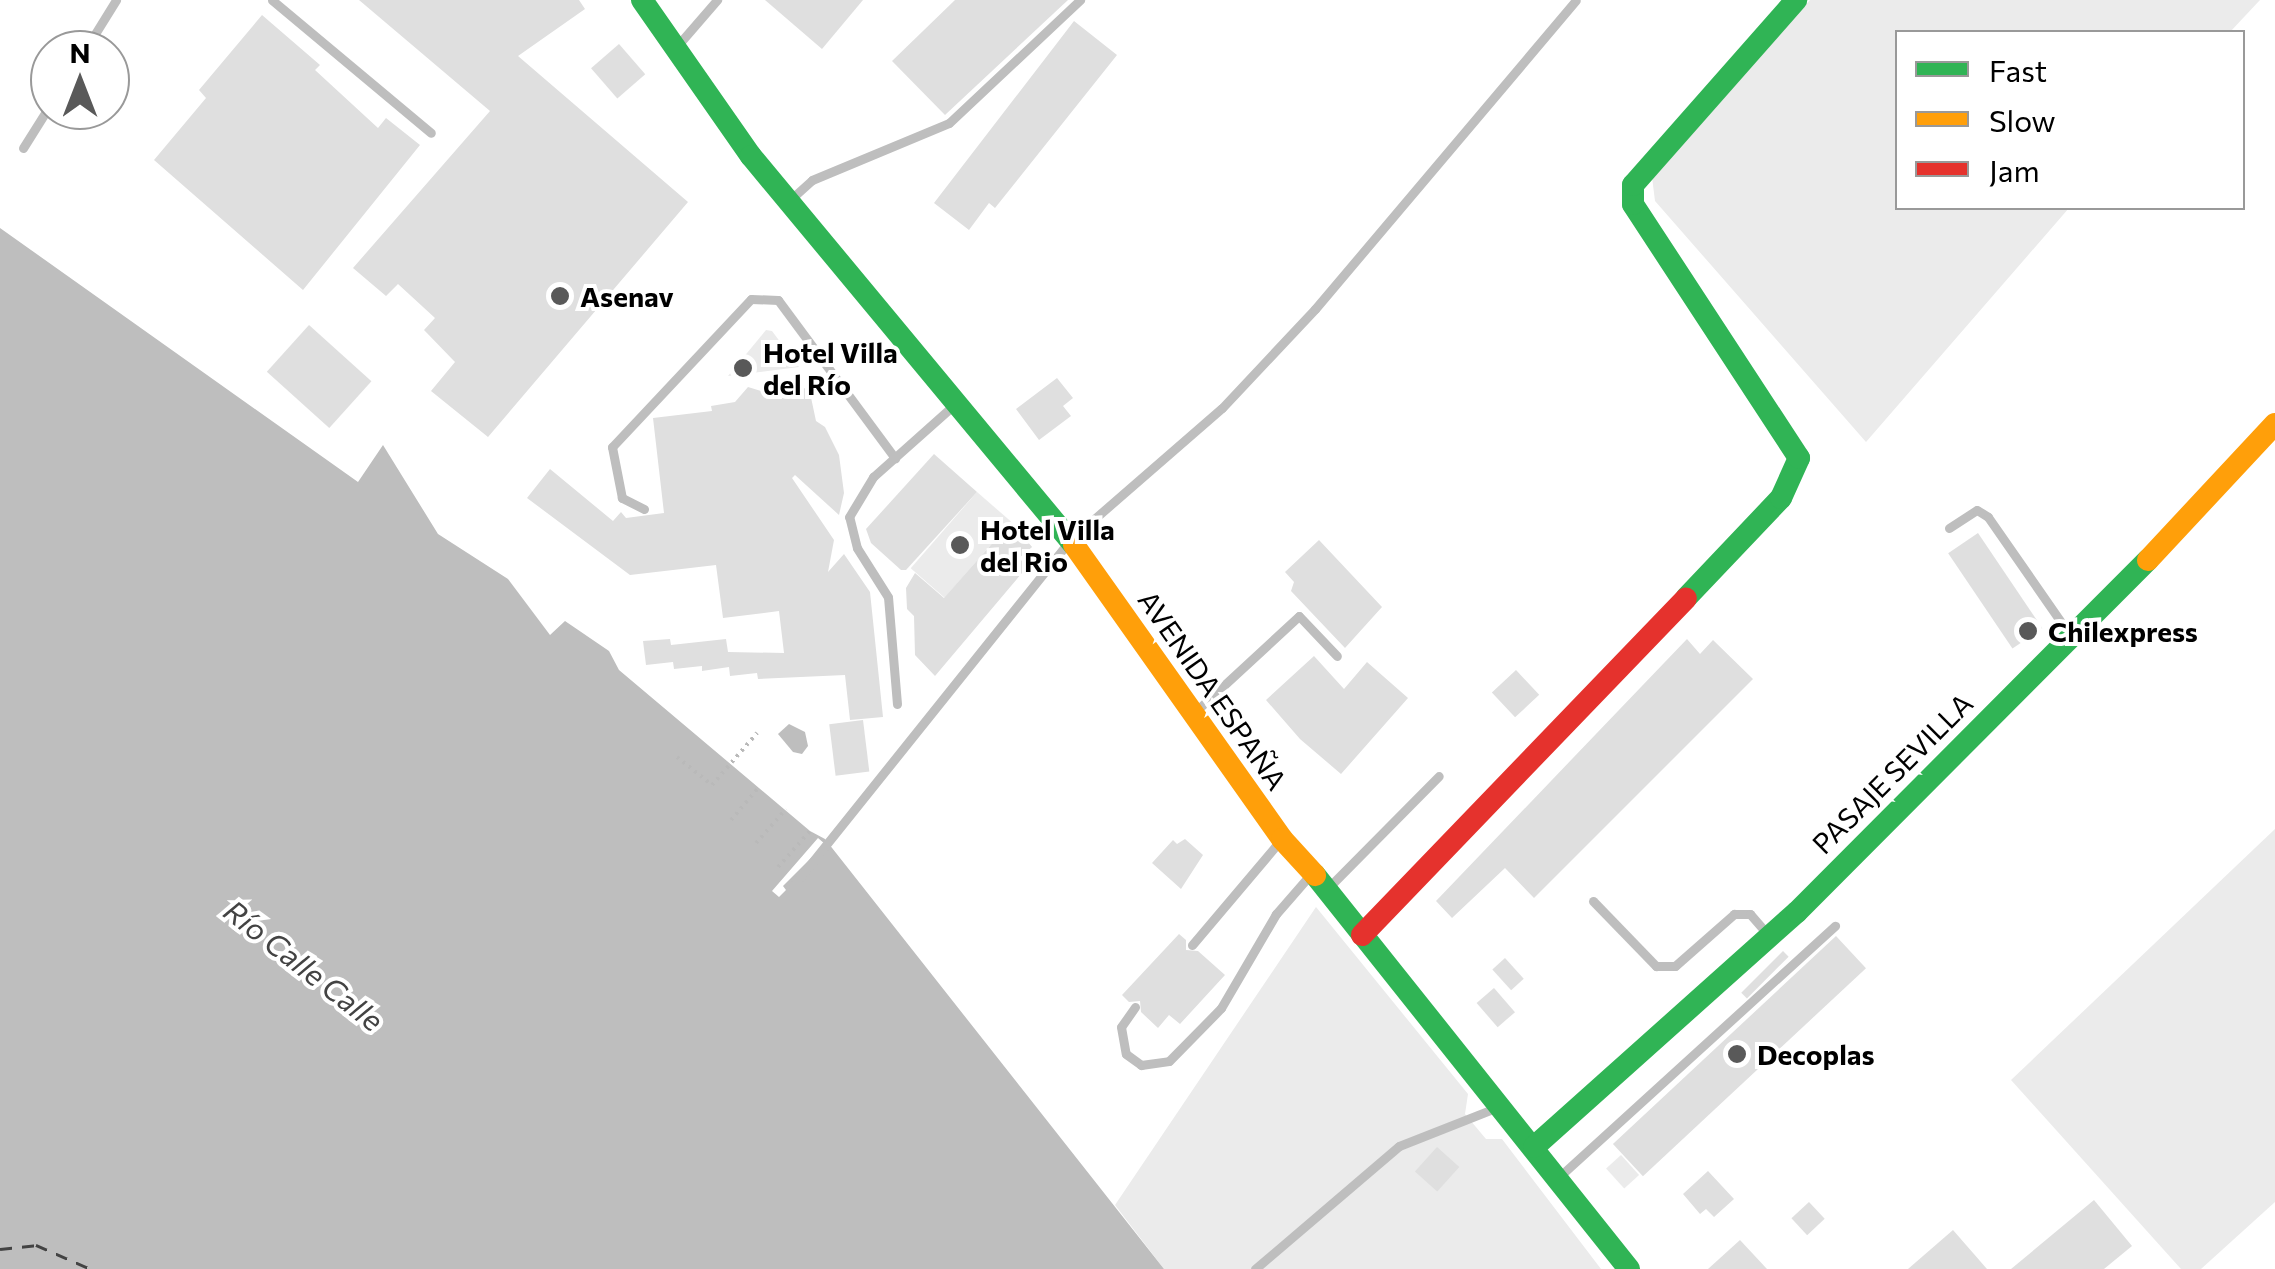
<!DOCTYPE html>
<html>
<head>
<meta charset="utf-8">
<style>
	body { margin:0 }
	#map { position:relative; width:2275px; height:1269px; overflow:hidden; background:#fff; font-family:Commissioner,sans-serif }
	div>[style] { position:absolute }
	.green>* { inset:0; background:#ebebeb; transform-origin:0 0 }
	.water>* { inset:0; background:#bebebe }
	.pier>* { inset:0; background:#fff }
	.ferry>* { height:2.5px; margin-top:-1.25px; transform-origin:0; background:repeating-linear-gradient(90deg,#434343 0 12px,transparent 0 22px) }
	.building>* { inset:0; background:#dfdfdf; transform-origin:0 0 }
	.path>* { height:4px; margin-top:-2px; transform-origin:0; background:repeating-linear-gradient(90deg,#b9b9b9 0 2.5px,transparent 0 7.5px) }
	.lane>* { height:9px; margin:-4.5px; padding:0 4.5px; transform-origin:4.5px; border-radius:4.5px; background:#bebebe }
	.fast>* { height:22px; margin:-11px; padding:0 11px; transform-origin:11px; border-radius:11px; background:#30b455 }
	.slow>* { height:22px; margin:-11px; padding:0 11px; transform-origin:11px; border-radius:11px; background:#ff9f0a }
	.jam>* { height:22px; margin:-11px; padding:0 11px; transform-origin:11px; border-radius:11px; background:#e5322d }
	.dots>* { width:28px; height:28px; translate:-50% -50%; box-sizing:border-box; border:5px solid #fff; border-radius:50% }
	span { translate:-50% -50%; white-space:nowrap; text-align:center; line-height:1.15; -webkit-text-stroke:8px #fff; paint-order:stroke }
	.poi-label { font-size:28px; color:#000; font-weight:700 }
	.left { translate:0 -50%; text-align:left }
	.street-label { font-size:28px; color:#000 }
	.water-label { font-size:30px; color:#434343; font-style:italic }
	.legend { position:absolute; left:1895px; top:30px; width:350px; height:180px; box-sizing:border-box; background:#fff; border:2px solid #999; margin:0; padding:12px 18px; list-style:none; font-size:30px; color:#000 }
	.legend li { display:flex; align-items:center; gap:20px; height:50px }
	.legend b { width:50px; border:2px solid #999 }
	.north { position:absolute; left:30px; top:30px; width:100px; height:100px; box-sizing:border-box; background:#fff; border:2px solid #999; border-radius:50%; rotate:0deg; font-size:28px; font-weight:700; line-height:40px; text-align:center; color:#000 }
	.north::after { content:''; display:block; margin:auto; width:35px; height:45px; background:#595959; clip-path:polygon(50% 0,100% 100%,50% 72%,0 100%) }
</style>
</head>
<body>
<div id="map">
	<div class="green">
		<div style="clip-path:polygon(1810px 0,2260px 0,2230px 32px,1898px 32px,1898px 208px,2069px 208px,1866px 442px,1655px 201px,1652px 177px)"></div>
		<div style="clip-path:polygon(766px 330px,772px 331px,799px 367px,728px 376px)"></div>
		<div style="left:977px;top:492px;width:45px;height:101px;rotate:41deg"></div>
		<div style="clip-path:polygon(2275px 829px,2275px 1202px,2201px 1269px,2181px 1269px,2011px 1080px)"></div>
		<div style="clip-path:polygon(1316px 907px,1468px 1094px,1465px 1114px,1486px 1139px,1502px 1139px,1601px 1269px,1164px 1269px,1115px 1205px)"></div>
		<div style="left:1621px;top:1155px;width:27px;height:20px;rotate:48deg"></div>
	</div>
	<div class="water">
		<div style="clip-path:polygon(0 228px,358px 482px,383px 445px,438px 534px,508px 579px,550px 635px,565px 621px,609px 651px,619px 670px,810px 831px,825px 839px,1164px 1269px,0 1269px)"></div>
		<div style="clip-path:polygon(789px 724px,805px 732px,808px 746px,802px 754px,793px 752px,778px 734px)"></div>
	</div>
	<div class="pier">
		<div style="clip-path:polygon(818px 838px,825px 844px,783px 886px,786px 890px,779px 897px,772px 891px)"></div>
	</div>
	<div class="ferry">
		<div style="left:0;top:1249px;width:36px;rotate:-6deg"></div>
		<div style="left:36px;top:1245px;width:60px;rotate:23.6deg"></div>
	</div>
	<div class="building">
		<div style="clip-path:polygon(359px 0,579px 0,585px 9px,518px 56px,688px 202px,488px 437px,431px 391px,455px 362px,424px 330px,435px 318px,398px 284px,386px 296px,353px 268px,490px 111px)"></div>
		<div style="clip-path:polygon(765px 0,863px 0,822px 49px)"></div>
		<div style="clip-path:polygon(955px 0,1068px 0,945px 115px,892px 61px)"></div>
		<div style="clip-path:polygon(262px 15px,320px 65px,315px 70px,378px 128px,386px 118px,420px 145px,303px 290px,154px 160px,206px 98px,199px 90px)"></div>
		<div style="clip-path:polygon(1074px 21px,1117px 55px,995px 208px,989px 203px,969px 230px,934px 203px)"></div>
		<div style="left:619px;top:44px;width:40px;height:37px;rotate:49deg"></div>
		<div style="left:309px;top:325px;width:84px;height:63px;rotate:42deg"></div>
		<div style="clip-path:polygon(1057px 378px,1073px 398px,1063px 406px,1071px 416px,1039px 440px,1016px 409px)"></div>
		<div style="clip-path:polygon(748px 387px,761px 391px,809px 388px,816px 421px,825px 427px,839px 455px,844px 493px,839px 515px,795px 475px,792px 478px,834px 540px,828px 572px,844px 554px,870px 592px,883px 717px,850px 720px,845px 675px,758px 679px,757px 673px,730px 676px,729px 667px,702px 671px,702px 666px,674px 669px,673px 662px,646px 665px,643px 641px,670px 639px,671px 645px,726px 639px,728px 652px,784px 653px,779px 611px,723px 618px,716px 565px,630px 575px,527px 498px,550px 469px,613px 521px,621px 512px,626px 518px,664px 513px,653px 418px,712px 411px,711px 406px,735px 402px)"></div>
		<div style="clip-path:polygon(934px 454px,977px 492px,906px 570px,901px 570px,871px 543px,866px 529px)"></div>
		<div style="clip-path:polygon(1011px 522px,1038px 554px,935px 676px,915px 655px,914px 616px,907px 609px,906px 588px,915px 573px,944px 598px)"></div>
		<div style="left:1978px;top:533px;width:115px;height:36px;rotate:56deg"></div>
		<div style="clip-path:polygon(1319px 540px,1382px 607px,1345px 648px,1291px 591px,1294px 582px,1285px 572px)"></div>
		<div style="clip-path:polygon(1687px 639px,1700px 654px,1713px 640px,1753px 679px,1534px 898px,1505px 868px,1452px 918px,1436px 901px)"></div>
		<div style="clip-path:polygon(1314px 656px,1344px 689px,1367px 662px,1408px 698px,1341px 774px,1300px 739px,1266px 700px)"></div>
		<div style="left:1516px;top:670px;width:34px;height:33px;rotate:47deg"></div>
		<div style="left:863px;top:720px;width:52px;height:34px;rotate:83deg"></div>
		<div style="clip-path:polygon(1185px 839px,1203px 855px,1181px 889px,1152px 863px,1173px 840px,1177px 844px)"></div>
		<div style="clip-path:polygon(1179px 934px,1186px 940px,1186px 950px,1198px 951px,1225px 975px,1180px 1024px,1169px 1015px,1158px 1028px,1141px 1012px,1140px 1001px,1129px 1002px,1122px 995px)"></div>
		<div style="left:1836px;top:936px;width:44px;height:305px;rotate:47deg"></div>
		<div style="left:1783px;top:951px;width:8px;height:59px;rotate:45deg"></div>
		<div style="left:1505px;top:958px;width:28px;height:17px;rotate:48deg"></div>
		<div style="left:1494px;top:988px;width:32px;height:23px;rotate:49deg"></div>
		<div style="left:1437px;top:1147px;width:30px;height:33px;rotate:42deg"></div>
		<div style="clip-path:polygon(1708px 1171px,1734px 1199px,1714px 1217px,1706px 1209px,1700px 1214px,1683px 1194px)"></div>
		<div style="clip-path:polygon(2094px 1200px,2132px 1246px,2104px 1269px,2011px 1269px)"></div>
		<div style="left:1809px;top:1202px;width:23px;height:24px;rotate:47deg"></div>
		<div style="clip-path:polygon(1953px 1230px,1987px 1269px,1908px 1269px)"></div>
		<div style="clip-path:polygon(1740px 1240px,1767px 1269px,1708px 1269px)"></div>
	</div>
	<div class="path">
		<div style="left:677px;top:757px;width:45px;rotate:38.7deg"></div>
		<div style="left:712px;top:785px;width:69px;rotate:-49.1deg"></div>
		<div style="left:731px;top:820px;width:43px;rotate:-49.7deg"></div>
		<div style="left:756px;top:843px;width:45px;rotate:-48.6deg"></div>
		<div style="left:778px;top:867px;width:48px;rotate:-48.4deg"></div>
	</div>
	<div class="lane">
		<div style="left:272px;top:0;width:207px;rotate:39.9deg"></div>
		<div style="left:678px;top:45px;width:60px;rotate:-49.1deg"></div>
		<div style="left:85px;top:50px;width:59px;rotate:-58.2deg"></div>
		<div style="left:23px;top:148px;width:51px;rotate:-57.9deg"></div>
		<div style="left:791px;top:199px;width:28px;rotate:-42deg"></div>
		<div style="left:812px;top:180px;width:148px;rotate:-22.6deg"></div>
		<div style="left:949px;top:123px;width:180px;rotate:-43.2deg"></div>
		<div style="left:644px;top:509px;width:25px;rotate:-153deg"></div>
		<div style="left:622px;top:498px;width:52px;rotate:-101.1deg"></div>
		<div style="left:612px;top:447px;width:203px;rotate:-46.8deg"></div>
		<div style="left:751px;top:299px;width:27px;rotate:2deg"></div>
		<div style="left:778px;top:300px;width:197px;rotate:53.5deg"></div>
		<div style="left:1949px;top:528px;width:33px;rotate:-33deg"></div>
		<div style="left:1977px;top:510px;width:13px;rotate:32deg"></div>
		<div style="left:1988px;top:517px;width:147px;rotate:55.2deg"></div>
		<div style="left:897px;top:704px;width:107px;rotate:-94.8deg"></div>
		<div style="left:888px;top:597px;width:58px;rotate:-122.3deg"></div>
		<div style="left:857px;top:548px;width:32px;rotate:-104deg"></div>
		<div style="left:849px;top:517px;width:47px;rotate:-59deg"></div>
		<div style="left:873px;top:477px;width:110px;rotate:-41.7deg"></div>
		<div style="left:1196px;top:711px;width:140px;rotate:-42.7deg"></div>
		<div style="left:1299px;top:616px;width:55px;rotate:46.5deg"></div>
		<div style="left:793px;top:886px;width:443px;rotate:-51.3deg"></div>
		<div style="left:1070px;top:540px;width:201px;rotate:-41deg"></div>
		<div style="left:1222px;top:408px;width:136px;rotate:-46.8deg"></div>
		<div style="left:1315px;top:309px;width:404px;rotate:-49.8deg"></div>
		<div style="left:1329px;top:887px;width:156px;rotate:-45.3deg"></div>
		<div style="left:1593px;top:901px;width:91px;rotate:45.9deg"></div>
		<div style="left:1656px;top:966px;width:19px"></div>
		<div style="left:1675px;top:966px;width:79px;rotate:-41.4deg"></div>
		<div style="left:1734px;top:914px;width:16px"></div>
		<div style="left:1750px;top:914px;width:28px;rotate:49deg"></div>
		<div style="left:1192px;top:945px;width:136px;rotate:-49.8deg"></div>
		<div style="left:1135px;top:1007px;width:24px;rotate:125deg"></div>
		<div style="left:1121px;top:1027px;width:27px;rotate:80deg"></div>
		<div style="left:1126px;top:1054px;width:19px;rotate:36deg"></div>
		<div style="left:1141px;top:1065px;width:28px;rotate:-8deg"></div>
		<div style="left:1169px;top:1061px;width:74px;rotate:-45.5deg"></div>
		<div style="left:1221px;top:1008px;width:109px;rotate:-59.7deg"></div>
		<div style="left:1276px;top:914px;width:52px;rotate:-48.9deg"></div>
		<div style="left:1560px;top:1176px;width:372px;rotate:-42.3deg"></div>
		<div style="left:1255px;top:1269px;width:189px;rotate:-40.5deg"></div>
		<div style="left:1399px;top:1146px;width:106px;rotate:-21.5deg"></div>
	</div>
	<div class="fast">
		<div style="left:642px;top:0;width:190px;rotate:55.1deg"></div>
		<div style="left:751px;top:156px;width:506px;rotate:50.3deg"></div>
		<div style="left:1686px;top:598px;width:138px;rotate:-46.5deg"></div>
		<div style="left:1781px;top:498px;width:44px;rotate:-65.8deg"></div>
		<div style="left:1799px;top:458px;width:303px;rotate:-123.2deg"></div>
		<div style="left:1633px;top:204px;width:19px;rotate:-90deg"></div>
		<div style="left:1633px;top:185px;width:247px;rotate:-48.6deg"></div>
		<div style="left:1315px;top:875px;width:504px;rotate:51.45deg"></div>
		<div style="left:1534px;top:1147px;width:353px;rotate:-41.8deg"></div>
		<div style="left:1797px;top:912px;width:497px;rotate:-45.1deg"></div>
	</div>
	<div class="slow">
		<div style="left:1074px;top:545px;width:360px;rotate:54.7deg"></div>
		<div style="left:1282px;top:839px;width:49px;rotate:47.5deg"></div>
		<div style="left:2148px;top:560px;width:186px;rotate:-47deg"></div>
	</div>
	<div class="jam">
		<div style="left:1362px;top:935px;width:467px;rotate:-46.1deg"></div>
	</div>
	<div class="dots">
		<div style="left:560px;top:296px;background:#595959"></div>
		<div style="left:743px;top:368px;background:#595959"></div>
		<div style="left:960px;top:545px;background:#595959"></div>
		<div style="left:2028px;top:631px;background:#595959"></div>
		<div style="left:1737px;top:1054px;background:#595959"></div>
	</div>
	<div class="poi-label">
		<span class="left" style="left:580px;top:296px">Asenav</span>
		<span class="left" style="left:763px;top:368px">Hotel Villa<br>del Río</span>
		<span class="left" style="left:980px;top:545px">Hotel Villa<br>del Rio</span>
		<span class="left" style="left:2048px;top:631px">Chilexpress</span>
		<span class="left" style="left:1757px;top:1054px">Decoplas</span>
	</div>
	<div class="street-label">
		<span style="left:1213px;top:690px;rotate:55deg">AVENIDA ESPAÑA</span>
		<span style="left:1892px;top:773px;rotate:-45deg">PASAJE SEVILLA</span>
	</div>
	<div class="water-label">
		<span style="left:304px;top:965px;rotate:38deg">Río Calle Calle</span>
	</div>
	<ul class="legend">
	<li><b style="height:12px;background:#30b455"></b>Fast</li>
	<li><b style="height:12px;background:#ff9f0a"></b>Slow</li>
	<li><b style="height:12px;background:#e5322d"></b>Jam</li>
	</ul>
	<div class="north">N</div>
</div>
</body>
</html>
